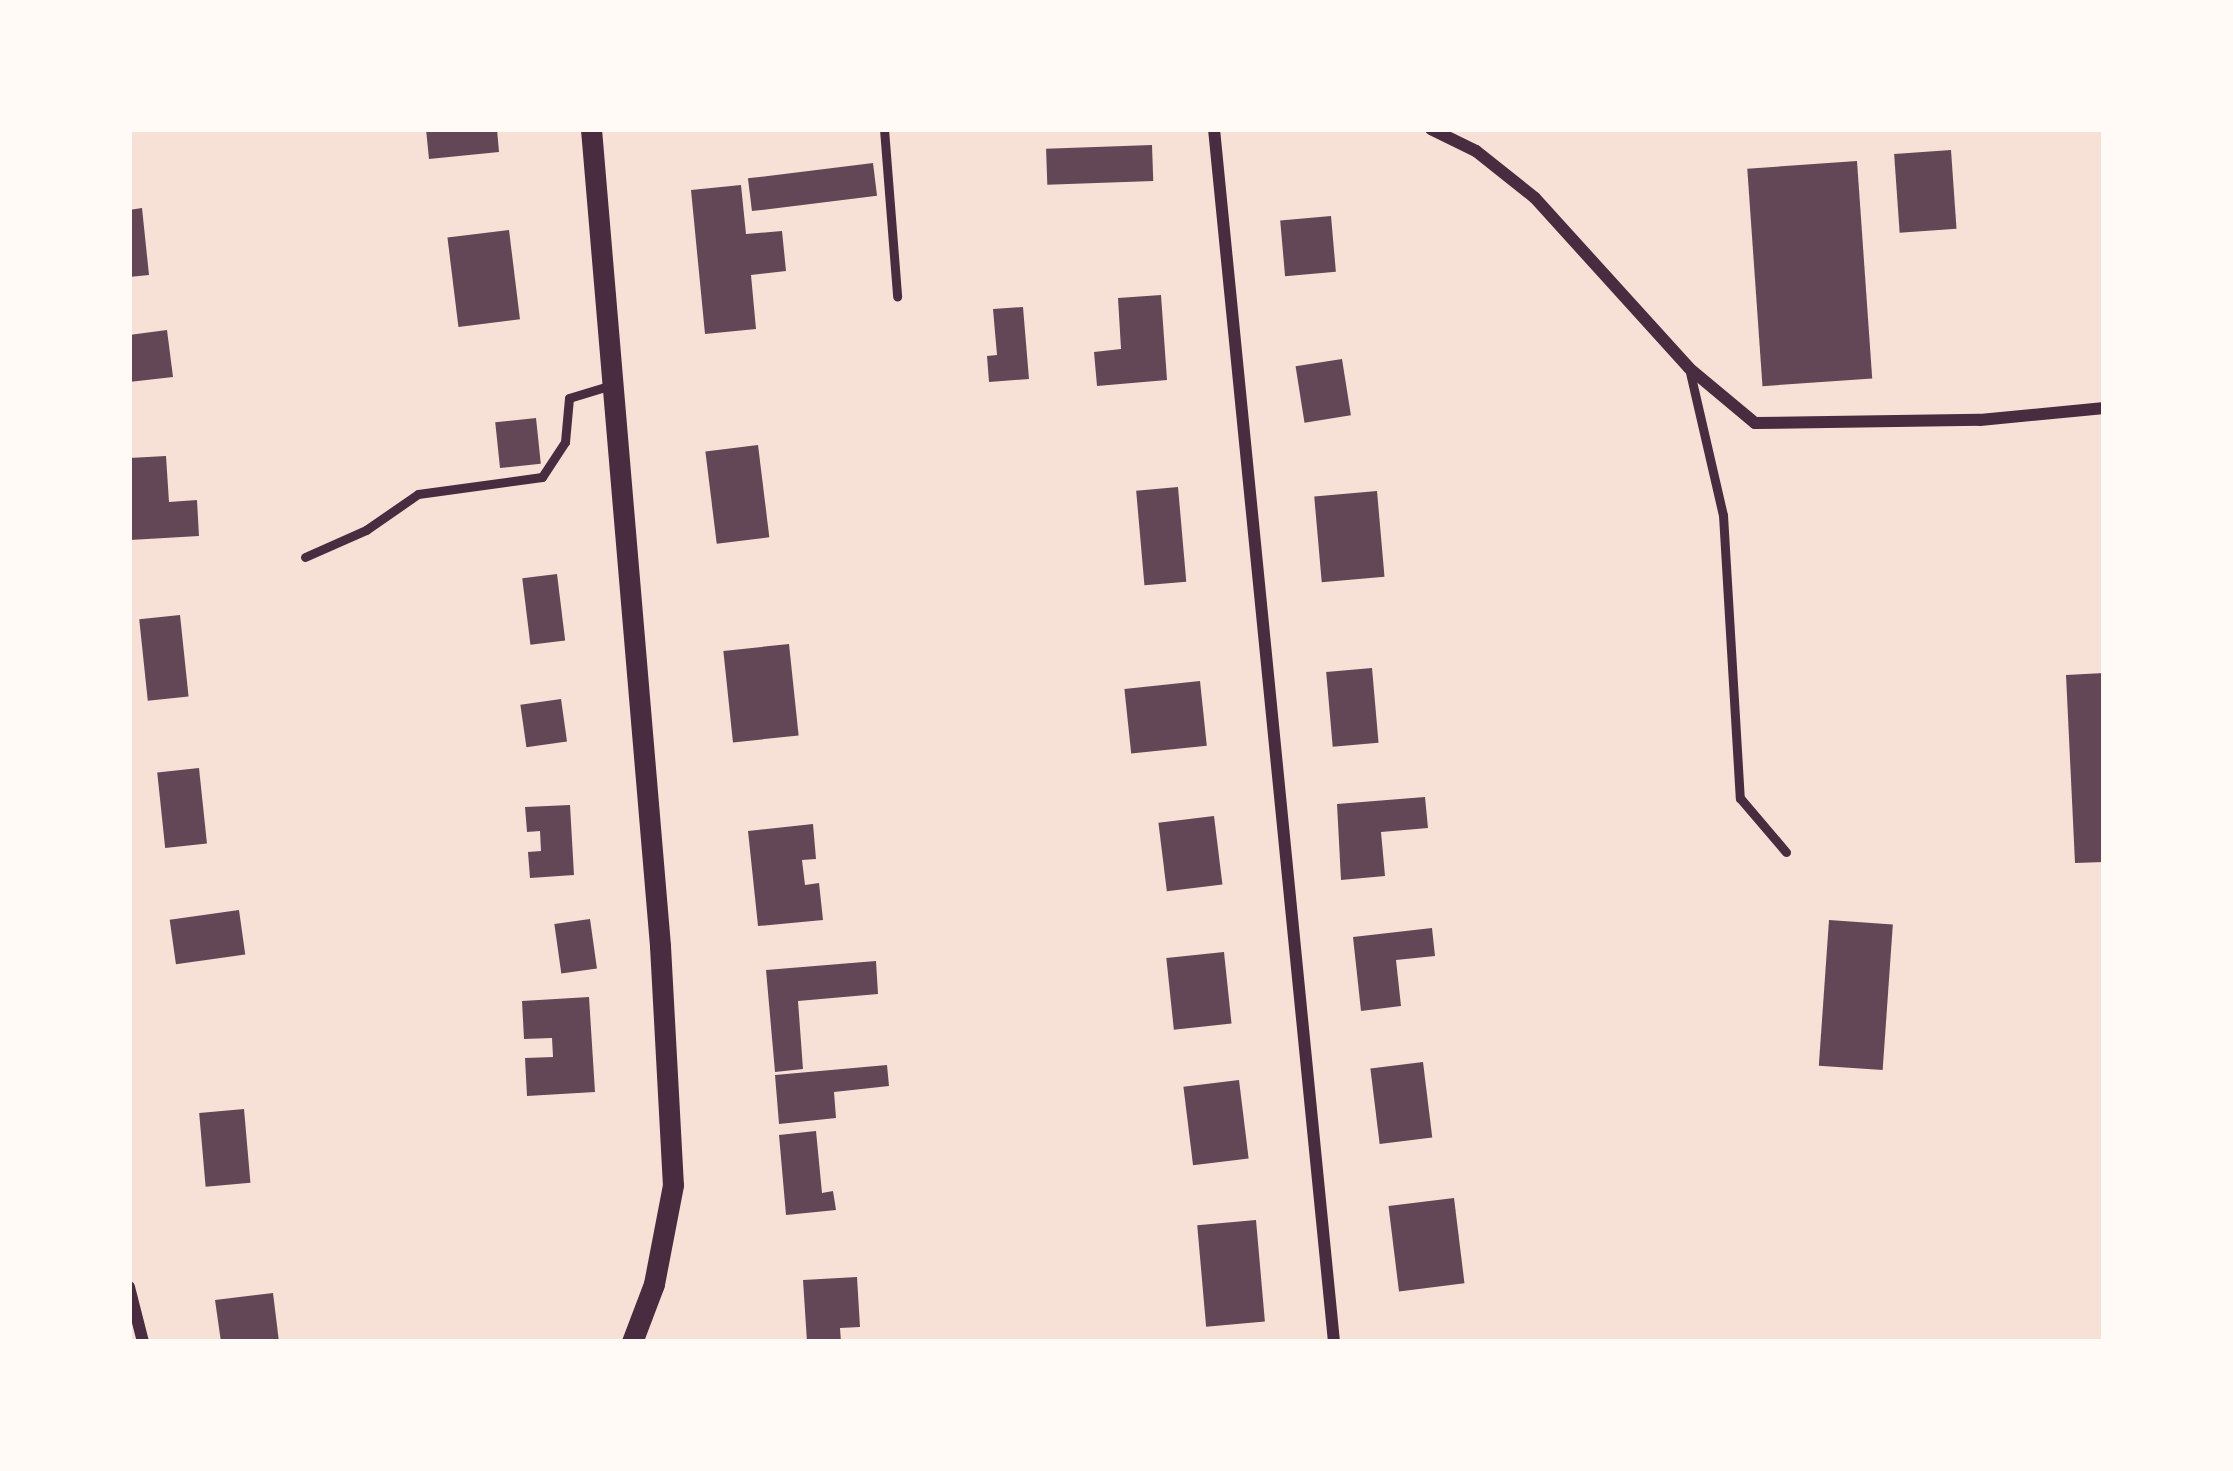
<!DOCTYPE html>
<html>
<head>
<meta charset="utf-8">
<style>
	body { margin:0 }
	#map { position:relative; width:2233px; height:1471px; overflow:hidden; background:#f7e1d7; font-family:"Source Serif 4",serif }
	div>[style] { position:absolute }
	.building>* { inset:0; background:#644757; transform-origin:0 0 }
	.service>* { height:9px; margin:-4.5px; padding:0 4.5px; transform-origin:4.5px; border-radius:4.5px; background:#4a2c40 }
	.minor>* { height:12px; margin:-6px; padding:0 6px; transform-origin:6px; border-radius:6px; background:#4a2c40 }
	.tertiary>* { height:21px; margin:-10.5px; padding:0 10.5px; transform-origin:10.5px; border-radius:10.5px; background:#4a2c40 }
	span { translate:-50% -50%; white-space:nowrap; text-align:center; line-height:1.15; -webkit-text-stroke:12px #fffaf5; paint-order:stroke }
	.frame { position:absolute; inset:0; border:132px solid #fffaf5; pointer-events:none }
</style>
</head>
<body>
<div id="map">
	<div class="building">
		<div style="clip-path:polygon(426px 129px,497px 129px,499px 152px,429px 159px)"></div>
		<div style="left:1152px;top:145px;width:36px;height:106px;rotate:88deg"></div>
		<div style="left:1951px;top:150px;width:79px;height:57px;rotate:86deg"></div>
		<div style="left:1857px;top:161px;width:218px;height:110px;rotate:86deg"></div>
		<div style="left:873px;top:163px;width:33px;height:126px;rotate:83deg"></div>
		<div style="clip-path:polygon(741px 185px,746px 234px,782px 231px,786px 271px,751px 275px,756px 329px,705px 334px,691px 190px)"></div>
		<div style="clip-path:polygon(142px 208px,149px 275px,129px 277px,129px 210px)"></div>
		<div style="left:1331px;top:216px;width:56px;height:51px;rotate:85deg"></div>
		<div style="left:509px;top:230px;width:90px;height:62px;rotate:83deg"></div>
		<div style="clip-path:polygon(1161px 295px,1167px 380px,1097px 386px,1094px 352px,1121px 349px,1118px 298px)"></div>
		<div style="clip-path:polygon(1023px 307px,1029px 379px,989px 382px,987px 356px,997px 355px,993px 309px)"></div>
		<div style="clip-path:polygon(167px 330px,173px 377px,129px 382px,129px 335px)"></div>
		<div style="left:1342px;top:359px;width:57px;height:47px;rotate:81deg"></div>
		<div style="left:536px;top:418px;width:46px;height:41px;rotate:84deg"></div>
		<div style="left:758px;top:445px;width:93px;height:53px;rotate:83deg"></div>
		<div style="clip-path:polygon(166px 456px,169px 502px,197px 500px,199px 536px,130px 540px,129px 458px)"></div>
		<div style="left:1178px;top:487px;width:95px;height:42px;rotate:85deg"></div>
		<div style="left:1377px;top:491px;width:86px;height:63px;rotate:85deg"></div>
		<div style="left:557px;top:574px;width:67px;height:35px;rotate:83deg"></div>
		<div style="left:180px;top:615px;width:82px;height:41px;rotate:84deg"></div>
		<div style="left:789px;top:644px;width:92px;height:66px;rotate:84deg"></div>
		<div style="left:1372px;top:668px;width:75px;height:46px;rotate:85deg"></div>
		<div style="clip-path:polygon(2104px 673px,2104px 862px,2075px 863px,2066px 675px)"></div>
		<div style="left:1200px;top:681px;width:65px;height:76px;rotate:84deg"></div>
		<div style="left:561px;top:699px;width:43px;height:41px;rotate:82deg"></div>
		<div style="left:199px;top:768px;width:76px;height:42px;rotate:84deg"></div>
		<div style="clip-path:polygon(1425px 797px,1428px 828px,1381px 832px,1385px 876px,1341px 880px,1337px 804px)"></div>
		<div style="clip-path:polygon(570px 805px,574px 875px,530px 878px,528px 852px,541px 851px,540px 831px,527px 832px,525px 807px)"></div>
		<div style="left:1214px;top:816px;width:69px;height:56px;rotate:83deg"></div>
		<div style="clip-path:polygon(813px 824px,816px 859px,802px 860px,805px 885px,819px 883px,823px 920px,758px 926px,748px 831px)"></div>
		<div style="left:239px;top:910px;width:45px;height:70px;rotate:82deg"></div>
		<div style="left:590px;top:919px;width:50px;height:36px;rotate:82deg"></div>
		<div style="left:1829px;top:920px;width:64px;height:146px;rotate:4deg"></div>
		<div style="clip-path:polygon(1432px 928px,1435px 956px,1396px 960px,1401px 1006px,1361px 1011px,1353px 937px)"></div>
		<div style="left:1224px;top:952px;width:72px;height:58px;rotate:84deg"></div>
		<div style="clip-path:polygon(876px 961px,878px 994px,798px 1001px,803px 1069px,775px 1072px,766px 970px)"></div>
		<div style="clip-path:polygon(589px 997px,595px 1092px,527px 1096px,525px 1058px,553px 1057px,552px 1038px,524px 1039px,522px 1001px)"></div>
		<div style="left:1423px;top:1062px;width:76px;height:53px;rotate:83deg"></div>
		<div style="clip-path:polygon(887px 1065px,889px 1086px,834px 1092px,836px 1118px,779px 1124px,775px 1075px)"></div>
		<div style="left:1239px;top:1080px;width:79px;height:56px;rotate:83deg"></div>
		<div style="left:244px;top:1109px;width:74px;height:45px;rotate:85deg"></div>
		<div style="clip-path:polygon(816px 1131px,822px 1193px,833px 1191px,836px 1210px,786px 1215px,779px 1135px)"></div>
		<div style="left:1454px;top:1198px;width:86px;height:66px;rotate:83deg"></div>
		<div style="left:1256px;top:1220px;width:102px;height:59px;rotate:85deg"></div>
		<div style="clip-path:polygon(857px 1277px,860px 1327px,840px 1328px,841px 1342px,807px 1342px,803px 1280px)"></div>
		<div style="clip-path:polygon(273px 1293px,279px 1342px,221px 1342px,215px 1300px)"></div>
	</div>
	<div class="service">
		<div style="left:884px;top:129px;width:168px;rotate:85.5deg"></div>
		<div style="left:1689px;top:368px;width:151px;rotate:77deg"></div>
		<div style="left:1723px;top:515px;width:284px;rotate:86.6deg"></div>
		<div style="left:1740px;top:798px;width:71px;rotate:49.6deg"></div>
		<div style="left:305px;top:557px;width:67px;rotate:-23.9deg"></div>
		<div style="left:366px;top:530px;width:63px;rotate:-34.7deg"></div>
		<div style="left:418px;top:494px;width:125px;rotate:-7.8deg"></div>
		<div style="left:542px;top:477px;width:42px;rotate:-56.7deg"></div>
		<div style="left:565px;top:442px;width:44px;rotate:-84.8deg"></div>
		<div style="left:569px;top:398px;width:37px;rotate:-17deg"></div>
	</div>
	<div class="minor">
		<div style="left:1214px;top:129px;width:1219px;rotate:84.35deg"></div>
		<div style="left:1431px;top:129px;width:50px;rotate:26.1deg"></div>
		<div style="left:1476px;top:151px;width:75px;rotate:38.5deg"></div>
		<div style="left:1535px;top:198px;width:229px;rotate:47.8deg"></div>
		<div style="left:1689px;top:368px;width:86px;rotate:39.8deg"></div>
		<div style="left:1755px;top:423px;width:225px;rotate:-0.8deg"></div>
		<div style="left:1980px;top:420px;width:125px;rotate:-5.5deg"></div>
		<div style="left:129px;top:1287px;width:57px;rotate:75.7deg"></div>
	</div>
	<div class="tertiary">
		<div style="left:591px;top:129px;width:820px;rotate:85.17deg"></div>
		<div style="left:660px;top:946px;width:239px;rotate:86.9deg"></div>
		<div style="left:673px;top:1185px;width:101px;rotate:100.9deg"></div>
		<div style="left:654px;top:1284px;width:62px;rotate:110.8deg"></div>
	</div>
	<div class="frame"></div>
</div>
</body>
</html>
